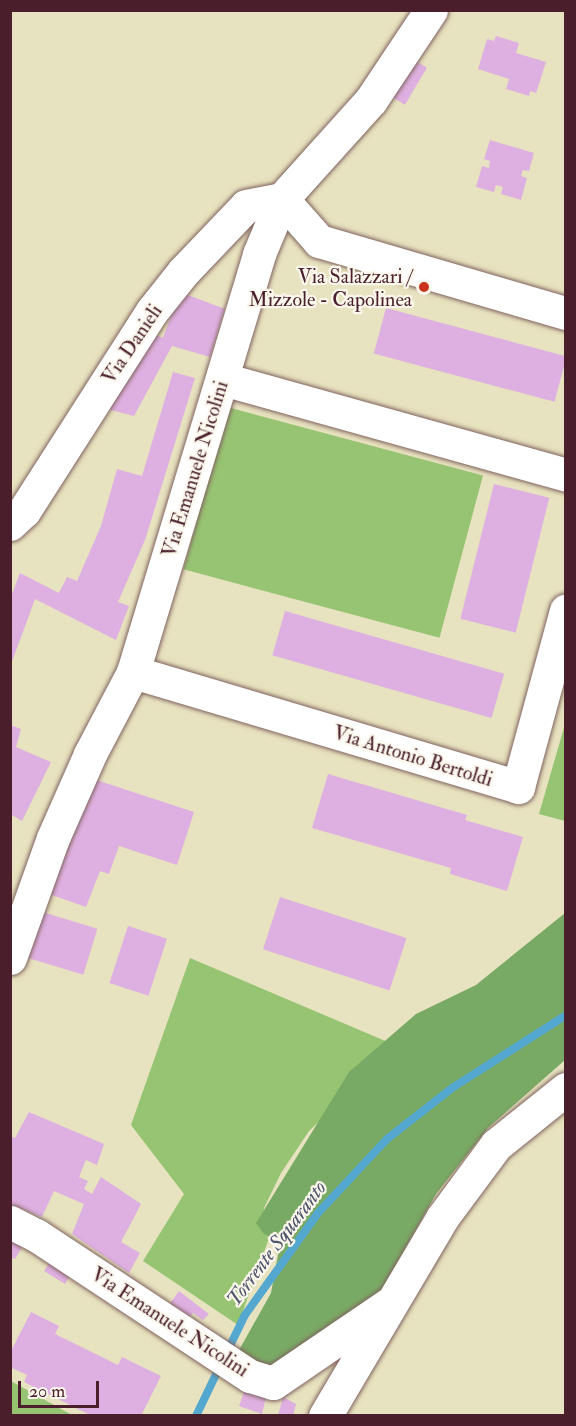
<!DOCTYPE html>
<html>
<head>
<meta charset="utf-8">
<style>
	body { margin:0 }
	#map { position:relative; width:576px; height:1426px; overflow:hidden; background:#e7e2bf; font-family:"IM FELL Double Pica",serif }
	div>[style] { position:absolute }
	.green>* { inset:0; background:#97c473; transform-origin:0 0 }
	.forest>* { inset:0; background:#79aa65 }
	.stream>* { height:8px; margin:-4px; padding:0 4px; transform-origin:4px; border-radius:4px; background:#54a8d0 }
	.building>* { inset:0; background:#deb0e1; transform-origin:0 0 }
	.roads { filter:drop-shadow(0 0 2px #81635f) drop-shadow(0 0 2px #81635f) }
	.minor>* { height:33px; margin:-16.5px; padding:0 16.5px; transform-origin:16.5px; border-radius:16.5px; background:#fff }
	.dots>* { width:16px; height:16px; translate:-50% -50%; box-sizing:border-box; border:3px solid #fbf7ec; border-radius:50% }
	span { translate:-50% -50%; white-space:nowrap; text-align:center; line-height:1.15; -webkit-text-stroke:4.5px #fbf7ec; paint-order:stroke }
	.poi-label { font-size:20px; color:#4a1f2b }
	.right { translate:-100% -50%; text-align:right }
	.street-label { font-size:20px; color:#4a1f2b }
	.water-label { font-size:21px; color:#4e566d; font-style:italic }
	.frame { position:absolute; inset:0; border:12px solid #4a1f2b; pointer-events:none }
	.scale { position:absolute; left:18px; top:1381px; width:81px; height:27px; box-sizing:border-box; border:3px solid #4a1f2b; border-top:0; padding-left:8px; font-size:18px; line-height:21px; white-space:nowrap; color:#4a1f2b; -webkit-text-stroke:4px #fbf7ec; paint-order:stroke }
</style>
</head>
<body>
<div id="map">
	<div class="green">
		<div style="left:227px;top:407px;width:265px;height:168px;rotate:15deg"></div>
		<div style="clip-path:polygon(565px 724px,566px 821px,565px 821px,539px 814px)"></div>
		<div style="clip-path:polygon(190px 958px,416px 1054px,369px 1074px,309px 1131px,281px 1173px,264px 1208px,268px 1241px,238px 1325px,143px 1261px,184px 1194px,131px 1125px)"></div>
		<div style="clip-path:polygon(10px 1381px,11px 1381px,72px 1415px,11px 1415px)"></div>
	</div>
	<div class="forest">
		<div style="clip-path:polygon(565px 913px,565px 1060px,488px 1128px,436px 1194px,374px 1304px,270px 1371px,238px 1352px,271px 1293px,280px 1244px,263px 1233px,256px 1223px,349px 1072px,416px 1014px,476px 985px)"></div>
	</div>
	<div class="stream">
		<div style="left:227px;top:1352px;width:41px;rotate:-64.1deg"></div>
		<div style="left:245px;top:1315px;width:125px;rotate:-54.4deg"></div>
		<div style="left:318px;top:1213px;width:101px;rotate:-47deg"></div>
		<div style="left:387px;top:1139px;width:83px;rotate:-38.1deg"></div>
		<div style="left:452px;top:1088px;width:135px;rotate:-32.6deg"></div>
		<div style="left:196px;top:1416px;width:58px;rotate:-64.3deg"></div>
	</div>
	<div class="building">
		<div style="clip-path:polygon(496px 36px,519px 43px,516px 53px,546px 62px,536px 93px,530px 91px,529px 96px,506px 89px,509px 79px,478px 69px,487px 39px,494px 41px)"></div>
		<div style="left:409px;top:57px;width:21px;height:43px;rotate:31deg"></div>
		<div style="clip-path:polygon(490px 140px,534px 153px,529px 171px,523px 170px,521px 176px,527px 178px,521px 200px,501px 194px,503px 187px,496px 185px,494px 192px,476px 187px,482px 166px,489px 168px,490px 161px,484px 159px)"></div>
		<div style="clip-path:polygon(180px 292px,225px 309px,210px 357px,172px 346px,134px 416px,103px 408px,153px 333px,163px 338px)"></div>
		<div style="left:386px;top:308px;width:187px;height:47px;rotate:15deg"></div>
		<div style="clip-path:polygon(173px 372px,195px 378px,145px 540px,118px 602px,129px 606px,116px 640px,35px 599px,10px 667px,10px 599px,20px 573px,59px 593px,67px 577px,77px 581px,101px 526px,117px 469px,142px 476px)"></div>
		<div style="left:494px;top:484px;width:57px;height:139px;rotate:14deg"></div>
		<div style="left:285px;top:611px;width:228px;height:46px;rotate:16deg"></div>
		<div style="clip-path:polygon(10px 725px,21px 729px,16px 747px,51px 762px,22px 821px,10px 814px)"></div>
		<div style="clip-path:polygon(328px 774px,467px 815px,465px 820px,523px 837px,507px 891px,450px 874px,451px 868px,312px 828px)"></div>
		<div style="clip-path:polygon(90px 778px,194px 812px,177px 865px,119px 846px,109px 874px,100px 871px,86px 907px,46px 893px)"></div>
		<div style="left:280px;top:897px;width:133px;height:55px;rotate:18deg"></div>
		<div style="left:39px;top:911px;width:61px;height:48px;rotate:17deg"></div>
		<div style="left:128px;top:926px;width:41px;height:60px;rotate:18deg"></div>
		<div style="clip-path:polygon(29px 1112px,104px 1144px,97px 1165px,86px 1160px,79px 1177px,88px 1181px,84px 1189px,92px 1194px,101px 1177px,141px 1204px,121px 1242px,140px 1253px,129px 1273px,72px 1234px,84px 1204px,54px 1191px,42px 1217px,10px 1204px,10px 1136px,15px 1138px)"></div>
		<div style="clip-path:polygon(10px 1238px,24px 1244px,15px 1259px,10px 1257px)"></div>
		<div style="clip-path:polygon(50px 1262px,71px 1273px,65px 1284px,44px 1271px)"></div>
		<div style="clip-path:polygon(179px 1291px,209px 1314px,203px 1320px,193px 1313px,188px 1318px,169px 1305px)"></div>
		<div style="clip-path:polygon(31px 1312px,59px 1326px,55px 1334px,118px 1365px,122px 1357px,161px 1376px,141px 1416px,92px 1416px,24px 1382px,27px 1375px,10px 1367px,10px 1353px)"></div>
		<div style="clip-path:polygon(248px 1381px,268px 1389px,262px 1414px,239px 1406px)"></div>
		<div style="clip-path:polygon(283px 1397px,296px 1404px,293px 1416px,278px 1416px)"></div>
	</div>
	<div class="roads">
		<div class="minor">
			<div style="left:282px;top:199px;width:56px;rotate:48.6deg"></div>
			<div style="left:319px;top:241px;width:257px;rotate:16.3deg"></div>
			<div style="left:223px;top:379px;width:356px;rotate:15.6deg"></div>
			<div style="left:10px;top:524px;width:19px;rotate:-43deg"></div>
			<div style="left:24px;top:511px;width:237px;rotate:-57.4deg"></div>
			<div style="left:152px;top:311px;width:50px;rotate:-51.5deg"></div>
			<div style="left:183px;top:272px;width:91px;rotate:-46.3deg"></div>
			<div style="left:246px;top:206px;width:37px;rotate:-11deg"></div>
			<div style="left:133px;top:672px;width:402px;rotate:16.6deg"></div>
			<div style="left:518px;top:787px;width:183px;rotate:-74.8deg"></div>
			<div style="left:10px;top:958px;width:127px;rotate:-70.3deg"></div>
			<div style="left:53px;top:838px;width:92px;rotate:-66.2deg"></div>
			<div style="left:90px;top:754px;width:93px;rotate:-62.3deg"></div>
			<div style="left:133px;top:672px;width:437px;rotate:-73.2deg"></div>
			<div style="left:259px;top:254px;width:60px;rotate:-67.3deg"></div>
			<div style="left:282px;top:199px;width:133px;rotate:-48deg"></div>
			<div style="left:371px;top:100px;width:108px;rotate:-56.3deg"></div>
			<div style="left:10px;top:1222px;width:29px;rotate:27deg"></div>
			<div style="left:36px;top:1235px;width:256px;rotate:33.4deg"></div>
			<div style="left:250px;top:1376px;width:24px;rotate:17deg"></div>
			<div style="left:273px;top:1383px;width:140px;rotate:-34.3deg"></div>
			<div style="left:325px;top:1416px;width:230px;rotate:-59.4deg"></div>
			<div style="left:442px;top:1218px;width:91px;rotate:-53.5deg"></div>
			<div style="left:496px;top:1145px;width:90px;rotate:-38.7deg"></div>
		</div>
	</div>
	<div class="dots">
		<div style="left:424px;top:287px;background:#c8321e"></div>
	</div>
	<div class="poi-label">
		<span class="right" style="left:412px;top:288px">Via Salazzari /<br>Mizzole - Capolinea</span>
	</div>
	<div class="street-label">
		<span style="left:132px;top:344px;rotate:-56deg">Via Danieli</span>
		<span style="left:195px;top:469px;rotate:-73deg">Via Emanuele Nicolini</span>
		<span style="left:413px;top:756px;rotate:17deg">Via Antonio Bertoldi</span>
		<span style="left:170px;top:1322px;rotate:33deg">Via Emanuele Nicolini</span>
	</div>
	<div class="water-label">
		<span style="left:277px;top:1244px;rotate:-53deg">Torrente Squaranto</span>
	</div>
	<div class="frame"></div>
	<div class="scale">20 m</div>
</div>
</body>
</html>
